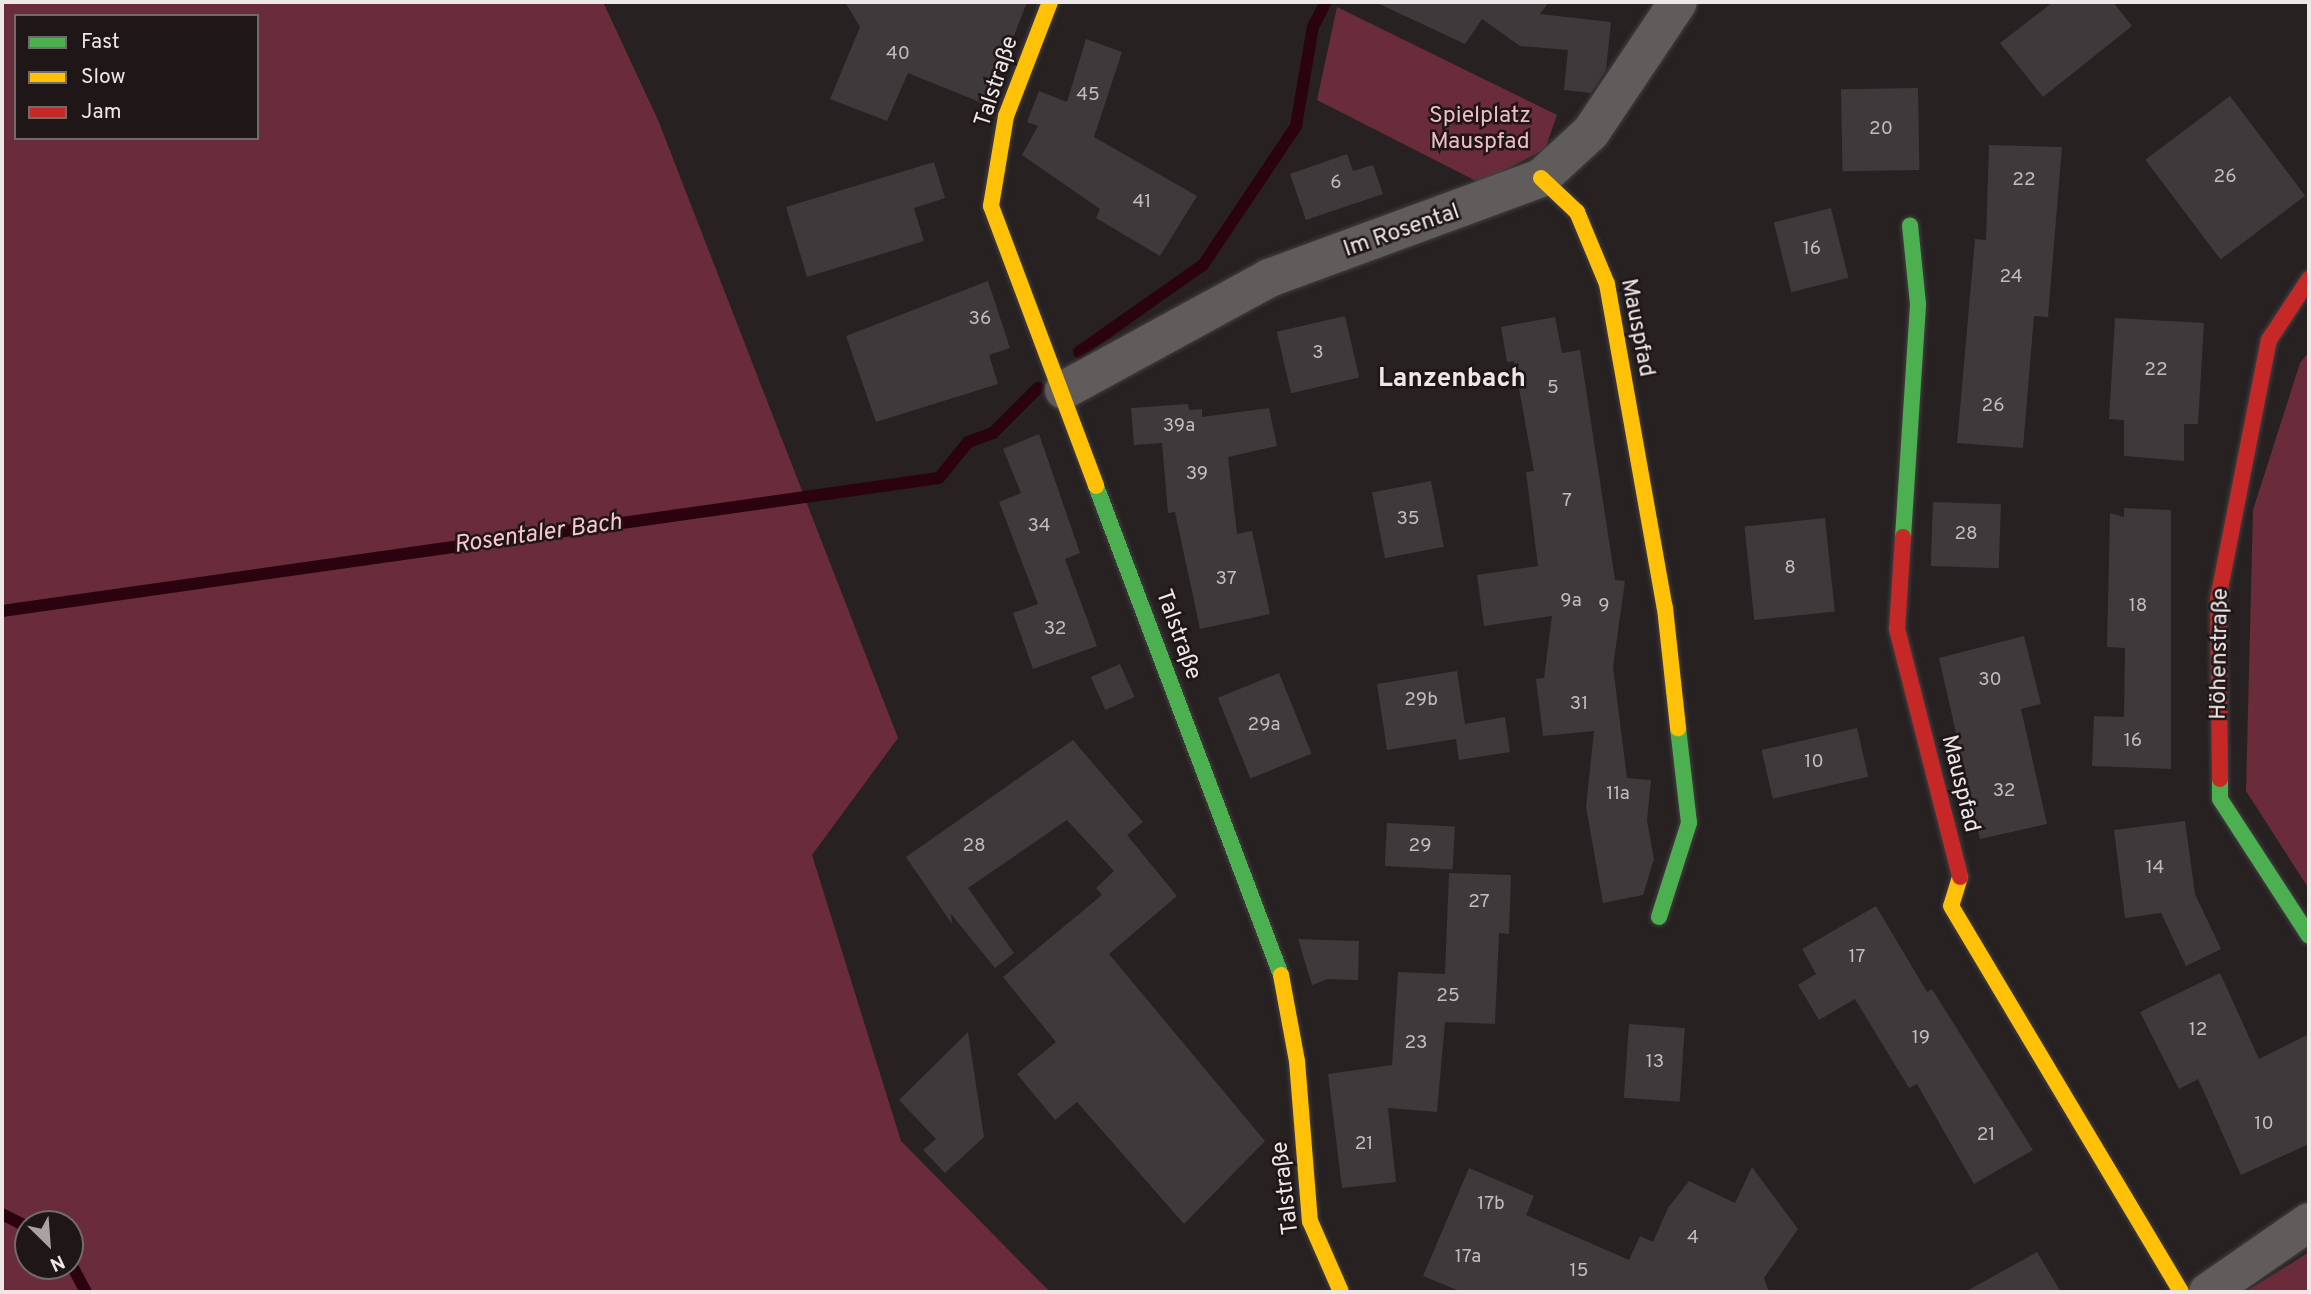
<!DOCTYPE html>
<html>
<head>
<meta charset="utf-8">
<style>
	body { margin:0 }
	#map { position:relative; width:2311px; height:1294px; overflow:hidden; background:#272122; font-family:Overpass,sans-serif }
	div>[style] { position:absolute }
	.green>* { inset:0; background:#6a2c3b }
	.stream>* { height:12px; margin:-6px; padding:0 6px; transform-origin:6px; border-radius:6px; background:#2a030e }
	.building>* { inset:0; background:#3e393a; transform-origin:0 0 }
	.roads { filter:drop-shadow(0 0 2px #443f40) drop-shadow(0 0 2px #443f40) }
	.street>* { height:38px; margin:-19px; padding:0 19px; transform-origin:19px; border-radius:19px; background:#605c5c }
	.fast>* { height:16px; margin:-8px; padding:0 8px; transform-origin:8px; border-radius:8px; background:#4caf50 }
	.slow>* { height:16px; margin:-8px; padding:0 8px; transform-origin:8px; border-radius:8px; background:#ffc107 }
	.jam>* { height:16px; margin:-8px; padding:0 8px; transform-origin:8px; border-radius:8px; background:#c62828 }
	span { translate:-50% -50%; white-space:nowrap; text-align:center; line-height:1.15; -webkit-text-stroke:5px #1f1617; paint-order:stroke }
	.number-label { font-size:19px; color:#c2bcbc }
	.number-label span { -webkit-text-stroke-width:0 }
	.street-label { font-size:23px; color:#eee7e8 }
	.park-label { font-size:23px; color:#f1bcc4 }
	.water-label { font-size:24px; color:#fac5cd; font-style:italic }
	.quarter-label { font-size:26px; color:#eee7e8; font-weight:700 }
	.frame { position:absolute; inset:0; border:4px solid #eee7e8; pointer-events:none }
	.legend { position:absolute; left:14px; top:14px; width:245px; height:126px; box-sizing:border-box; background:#1f1617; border:2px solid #726a6b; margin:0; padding:9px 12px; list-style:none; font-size:21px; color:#eee7e8 }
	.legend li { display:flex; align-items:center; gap:14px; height:35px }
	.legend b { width:35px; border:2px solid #726a6b }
	.north { position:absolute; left:14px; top:1210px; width:70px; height:70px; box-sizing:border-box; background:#1f1617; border:2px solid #726a6b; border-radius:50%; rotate:155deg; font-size:19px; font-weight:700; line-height:28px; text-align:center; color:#eee7e8 }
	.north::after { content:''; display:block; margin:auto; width:24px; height:32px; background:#a8a2a3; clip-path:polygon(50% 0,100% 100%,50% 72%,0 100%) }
</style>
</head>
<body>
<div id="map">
	<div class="green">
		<div style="clip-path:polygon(evenodd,2px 2px,603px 2px,658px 120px,898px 738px,812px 855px,901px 1141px,1050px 1292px,2px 1292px,2px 2px,16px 16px,257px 16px,257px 138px,16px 138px,16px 16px,2px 2px,28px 1224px,70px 1224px,70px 1266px,28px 1266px,28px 1224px)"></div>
		<div style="clip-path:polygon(1337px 7px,1557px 115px,1545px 149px,1480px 183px,1317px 100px)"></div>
		<div style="clip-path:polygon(2309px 352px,2309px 889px,2246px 791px,2253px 510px,2300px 363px)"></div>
		<div style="clip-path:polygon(2309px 1252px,2309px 1292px,2245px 1292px)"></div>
	</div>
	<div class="stream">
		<div style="left:1079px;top:352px;width:151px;rotate:-35.1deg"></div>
		<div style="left:1203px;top:265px;width:167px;rotate:-56.2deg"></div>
		<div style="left:1296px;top:126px;width:100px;rotate:-80.3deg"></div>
		<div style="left:1313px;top:27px;width:28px;rotate:-63deg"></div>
		<div style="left:2px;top:611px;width:946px;rotate:-8.08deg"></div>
		<div style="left:939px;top:478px;width:46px;rotate:-51.1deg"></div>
		<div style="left:968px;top:442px;width:27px;rotate:-20deg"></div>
		<div style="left:993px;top:433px;width:64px;rotate:-45deg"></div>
		<div style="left:2px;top:1214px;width:29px;rotate:27deg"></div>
		<div style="left:70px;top:1262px;width:34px;rotate:62deg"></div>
	</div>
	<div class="building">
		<div style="clip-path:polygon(845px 2px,1027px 2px,987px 105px,908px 73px,887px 121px,830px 99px,860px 27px)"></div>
		<div style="clip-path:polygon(1375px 2px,1549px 2px,1540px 14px,1611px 22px,1606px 70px,1591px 93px,1564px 90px,1568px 50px,1520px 46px,1482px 19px,1465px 44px)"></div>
		<div style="clip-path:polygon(2053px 2px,2113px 2px,2132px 26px,2043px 97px,2000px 43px)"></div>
		<div style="clip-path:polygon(1086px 39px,1122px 52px,1094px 137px,1197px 196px,1160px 256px,1096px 218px,1100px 209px,1022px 155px,1038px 126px,1027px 122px,1039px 91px,1067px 102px)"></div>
		<div style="left:1918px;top:88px;width:82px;height:77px;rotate:89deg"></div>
		<div style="left:2230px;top:96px;width:125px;height:106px;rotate:53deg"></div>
		<div style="clip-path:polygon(1989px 145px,2062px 147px,2048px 317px,2034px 316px,2023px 448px,1957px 443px,1975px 239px,1986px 240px)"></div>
		<div style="clip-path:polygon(1347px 154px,1353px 171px,1373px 165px,1383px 194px,1306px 220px,1290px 174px)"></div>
		<div style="clip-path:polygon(934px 162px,945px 198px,914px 208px,924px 241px,807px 277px,786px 207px)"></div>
		<div style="left:1831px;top:208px;width:72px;height:59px;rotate:76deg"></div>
		<div style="clip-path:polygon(988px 281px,1010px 348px,989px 355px,998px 384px,876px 422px,846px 336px)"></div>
		<div style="left:1345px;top:316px;width:63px;height:70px;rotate:77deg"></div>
		<div style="clip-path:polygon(1555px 317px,1562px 353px,1580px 350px,1615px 580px,1625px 581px,1613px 667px,1627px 778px,1651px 780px,1647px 821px,1654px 859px,1643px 895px,1603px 903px,1586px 807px,1594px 731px,1543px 736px,1536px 679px,1544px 678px,1552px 616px,1484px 626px,1477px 575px,1538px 566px,1526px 472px,1534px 471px,1514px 361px,1507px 362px,1501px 327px)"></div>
		<div style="clip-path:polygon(2115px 318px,2204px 323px,2198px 424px,2184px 424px,2184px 461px,2124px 456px,2124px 420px,2109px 419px)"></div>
		<div style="clip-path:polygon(1188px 404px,1189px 410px,1202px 409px,1202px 417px,1269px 408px,1277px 446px,1228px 457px,1237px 534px,1252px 531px,1270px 614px,1200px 629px,1175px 512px,1168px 513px,1162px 443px,1134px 445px,1131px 408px)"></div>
		<div style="clip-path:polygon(1039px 434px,1080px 553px,1065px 559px,1097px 646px,1033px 669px,1013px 613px,1038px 604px,999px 502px,1021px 493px,1003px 449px)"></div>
		<div style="left:1431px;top:481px;width:67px;height:60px;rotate:79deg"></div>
		<div style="left:1933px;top:502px;width:68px;height:64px;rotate:2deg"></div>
		<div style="clip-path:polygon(2124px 508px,2171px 510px,2171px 769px,2092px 766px,2094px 716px,2124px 717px,2125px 648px,2107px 647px,2110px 513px,2124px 517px)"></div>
		<div style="left:1825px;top:518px;width:94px;height:81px;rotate:84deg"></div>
		<div style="clip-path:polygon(2024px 636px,2041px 704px,2021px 709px,2047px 824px,1980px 839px,1939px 658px)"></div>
		<div style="left:1120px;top:664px;width:36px;height:32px;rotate:66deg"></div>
		<div style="clip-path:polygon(1457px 671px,1465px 724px,1505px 717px,1510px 752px,1459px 760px,1456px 739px,1387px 750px,1377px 684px)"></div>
		<div style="left:1279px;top:673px;width:87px;height:66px;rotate:68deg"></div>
		<div style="left:1857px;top:728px;width:50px;height:98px;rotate:77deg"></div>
		<div style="clip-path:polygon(1073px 740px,1143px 822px,1127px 835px,1177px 896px,1109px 954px,1265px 1141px,1184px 1224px,1077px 1102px,1055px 1120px,1017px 1074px,1056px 1042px,1003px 977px,1102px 895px,1096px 888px,1114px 871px,1067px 820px,968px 888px,1014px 953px,995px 968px,951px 914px,952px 924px,906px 857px)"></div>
		<div style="clip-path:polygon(2185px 821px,2195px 894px,2221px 949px,2186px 966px,2161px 913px,2125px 918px,2114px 830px)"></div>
		<div style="left:1387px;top:823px;width:68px;height:43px;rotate:3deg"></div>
		<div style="clip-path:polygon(1449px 873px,1511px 875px,1509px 934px,1499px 933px,1495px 1024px,1445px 1022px,1437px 1112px,1388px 1108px,1396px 1182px,1342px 1188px,1328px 1074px,1392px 1065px,1398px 972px,1445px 974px)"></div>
		<div style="clip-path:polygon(1876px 906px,1927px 992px,1932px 989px,2033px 1150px,1974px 1184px,1917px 1084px,1909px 1088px,1855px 999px,1819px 1020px,1798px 985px,1816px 974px,1802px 949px)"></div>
		<div style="clip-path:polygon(1298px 939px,1359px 941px,1358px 980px,1328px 979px,1312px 985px)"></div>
		<div style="clip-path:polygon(2220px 973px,2259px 1059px,2309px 1034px,2309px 1144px,2241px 1175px,2198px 1079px,2179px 1089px,2140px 1012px)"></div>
		<div style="left:1629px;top:1024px;width:56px;height:74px;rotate:4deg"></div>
		<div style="clip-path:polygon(968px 1032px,984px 1137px,945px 1173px,923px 1150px,936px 1139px,899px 1100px)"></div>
		<div style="clip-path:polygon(1752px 1167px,1798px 1229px,1764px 1278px,1769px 1292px,1462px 1292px,1423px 1276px,1469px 1168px,1534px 1196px,1526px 1215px,1629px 1260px,1640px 1236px,1653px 1242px,1668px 1208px,1689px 1181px,1735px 1203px)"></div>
		<div style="clip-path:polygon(2037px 1252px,2061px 1292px,1965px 1292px)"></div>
	</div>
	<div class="roads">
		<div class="street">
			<div style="left:1064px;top:390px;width:234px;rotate:-28.6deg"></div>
			<div style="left:1269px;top:278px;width:290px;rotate:-20.2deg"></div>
			<div style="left:1541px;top:178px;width:68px;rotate:-42.6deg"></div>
			<div style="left:1591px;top:132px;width:156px;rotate:-56.2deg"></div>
			<div style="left:2208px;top:1292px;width:123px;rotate:-34.7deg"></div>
		</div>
		<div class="fast">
			<div style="left:1096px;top:486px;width:523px;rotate:69.28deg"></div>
			<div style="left:1903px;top:537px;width:233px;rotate:-86.3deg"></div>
			<div style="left:1918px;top:304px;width:79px;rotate:-95.8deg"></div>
			<div style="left:2220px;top:779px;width:20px;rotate:90deg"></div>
			<div style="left:2220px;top:799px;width:163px;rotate:57deg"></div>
			<div style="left:1659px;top:917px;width:99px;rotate:-72.3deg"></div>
			<div style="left:1689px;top:823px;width:96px;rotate:-96.6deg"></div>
		</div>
		<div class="slow">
			<div style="left:1050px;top:2px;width:122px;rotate:111.1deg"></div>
			<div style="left:1006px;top:116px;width:91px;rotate:99.5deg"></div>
			<div style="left:991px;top:206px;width:299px;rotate:69.4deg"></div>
			<div style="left:1541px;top:178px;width:50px;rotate:43.4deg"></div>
			<div style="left:1577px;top:212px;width:78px;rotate:67.4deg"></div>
			<div style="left:1607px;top:284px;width:329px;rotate:79.9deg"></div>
			<div style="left:1665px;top:608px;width:121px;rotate:83.8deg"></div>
			<div style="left:1960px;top:877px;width:30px;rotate:107deg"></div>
			<div style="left:1951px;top:906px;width:449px;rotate:59.2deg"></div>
			<div style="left:1281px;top:975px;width:87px;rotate:79.5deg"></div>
			<div style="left:1297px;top:1061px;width:161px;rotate:85.4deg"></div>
			<div style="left:1310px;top:1221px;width:77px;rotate:66.4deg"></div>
		</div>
		<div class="jam">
			<div style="left:1903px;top:537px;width:92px;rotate:93.7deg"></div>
			<div style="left:1897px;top:629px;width:256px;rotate:75.7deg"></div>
			<div style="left:2220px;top:779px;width:180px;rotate:-90.6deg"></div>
			<div style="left:2218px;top:599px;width:264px;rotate:-78.9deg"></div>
			<div style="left:2269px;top:340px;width:73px;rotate:-56.7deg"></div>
		</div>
	</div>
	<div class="number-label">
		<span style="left:898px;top:55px">40</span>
		<span style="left:1088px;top:96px">45</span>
		<span style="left:1881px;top:130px">20</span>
		<span style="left:2225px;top:178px">26</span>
		<span style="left:2024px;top:181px">22</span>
		<span style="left:1336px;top:184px">6</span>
		<span style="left:1142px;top:203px">41</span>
		<span style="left:1812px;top:250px">16</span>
		<span style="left:2011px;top:278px">24</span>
		<span style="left:980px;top:320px">36</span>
		<span style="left:1318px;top:354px">3</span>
		<span style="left:2156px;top:371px">22</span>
		<span style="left:1553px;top:389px">5</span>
		<span style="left:1993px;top:407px">26</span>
		<span style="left:1179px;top:427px">39a</span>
		<span style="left:1197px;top:475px">39</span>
		<span style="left:1567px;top:502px">7</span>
		<span style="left:1408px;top:520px">35</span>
		<span style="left:1039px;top:527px">34</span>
		<span style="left:1966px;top:535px">28</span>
		<span style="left:1790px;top:569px">8</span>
		<span style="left:1226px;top:580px">37</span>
		<span style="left:1571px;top:602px">9a</span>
		<span style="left:1604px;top:607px">9</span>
		<span style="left:2138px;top:607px">18</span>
		<span style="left:1055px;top:630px">32</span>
		<span style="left:1990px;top:681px">30</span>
		<span style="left:1421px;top:701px">29b</span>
		<span style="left:1579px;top:705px">31</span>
		<span style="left:1264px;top:726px">29a</span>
		<span style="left:2133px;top:742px">16</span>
		<span style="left:1814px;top:763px">10</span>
		<span style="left:2004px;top:792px">32</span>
		<span style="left:1618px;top:795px">11a</span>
		<span style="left:974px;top:847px">28</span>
		<span style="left:1420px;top:847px">29</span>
		<span style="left:2155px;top:869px">14</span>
		<span style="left:1479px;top:903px">27</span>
		<span style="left:1857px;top:958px">17</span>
		<span style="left:1448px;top:997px">25</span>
		<span style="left:2198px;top:1031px">12</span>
		<span style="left:1921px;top:1039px">19</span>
		<span style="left:1416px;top:1044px">23</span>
		<span style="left:1655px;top:1063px">13</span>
		<span style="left:2264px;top:1125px">10</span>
		<span style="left:1986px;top:1136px">21</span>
		<span style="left:1364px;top:1145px">21</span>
		<span style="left:1491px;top:1205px">17b</span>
		<span style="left:1693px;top:1239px">4</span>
		<span style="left:1468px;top:1258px">17a</span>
		<span style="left:1579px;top:1272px">15</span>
	</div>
	<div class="street-label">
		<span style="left:998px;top:82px;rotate:-72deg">Talstraße</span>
		<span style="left:1402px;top:232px;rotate:-19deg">Im Rosental</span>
		<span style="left:1636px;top:328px;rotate:79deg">Mauspfad</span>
		<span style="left:1177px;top:635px;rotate:70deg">Talstraße</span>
		<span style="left:2221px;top:654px;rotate:-89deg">Höhenstraße</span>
		<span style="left:1959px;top:784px;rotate:76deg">Mauspfad</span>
		<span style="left:1287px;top:1188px;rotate:-97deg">Talstraße</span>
	</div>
	<div class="park-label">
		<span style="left:1480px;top:130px">Spielplatz<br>Mauspfad</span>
	</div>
	<div class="water-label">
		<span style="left:538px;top:535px;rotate:-8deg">Rosentaler Bach</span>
	</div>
	<div class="quarter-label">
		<span style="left:1452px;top:380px">Lanzenbach</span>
	</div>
	<div class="frame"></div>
	<ul class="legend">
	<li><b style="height:9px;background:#4caf50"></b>Fast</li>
	<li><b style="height:9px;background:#ffc107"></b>Slow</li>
	<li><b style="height:9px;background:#c62828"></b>Jam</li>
	</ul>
	<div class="north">N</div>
</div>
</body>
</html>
